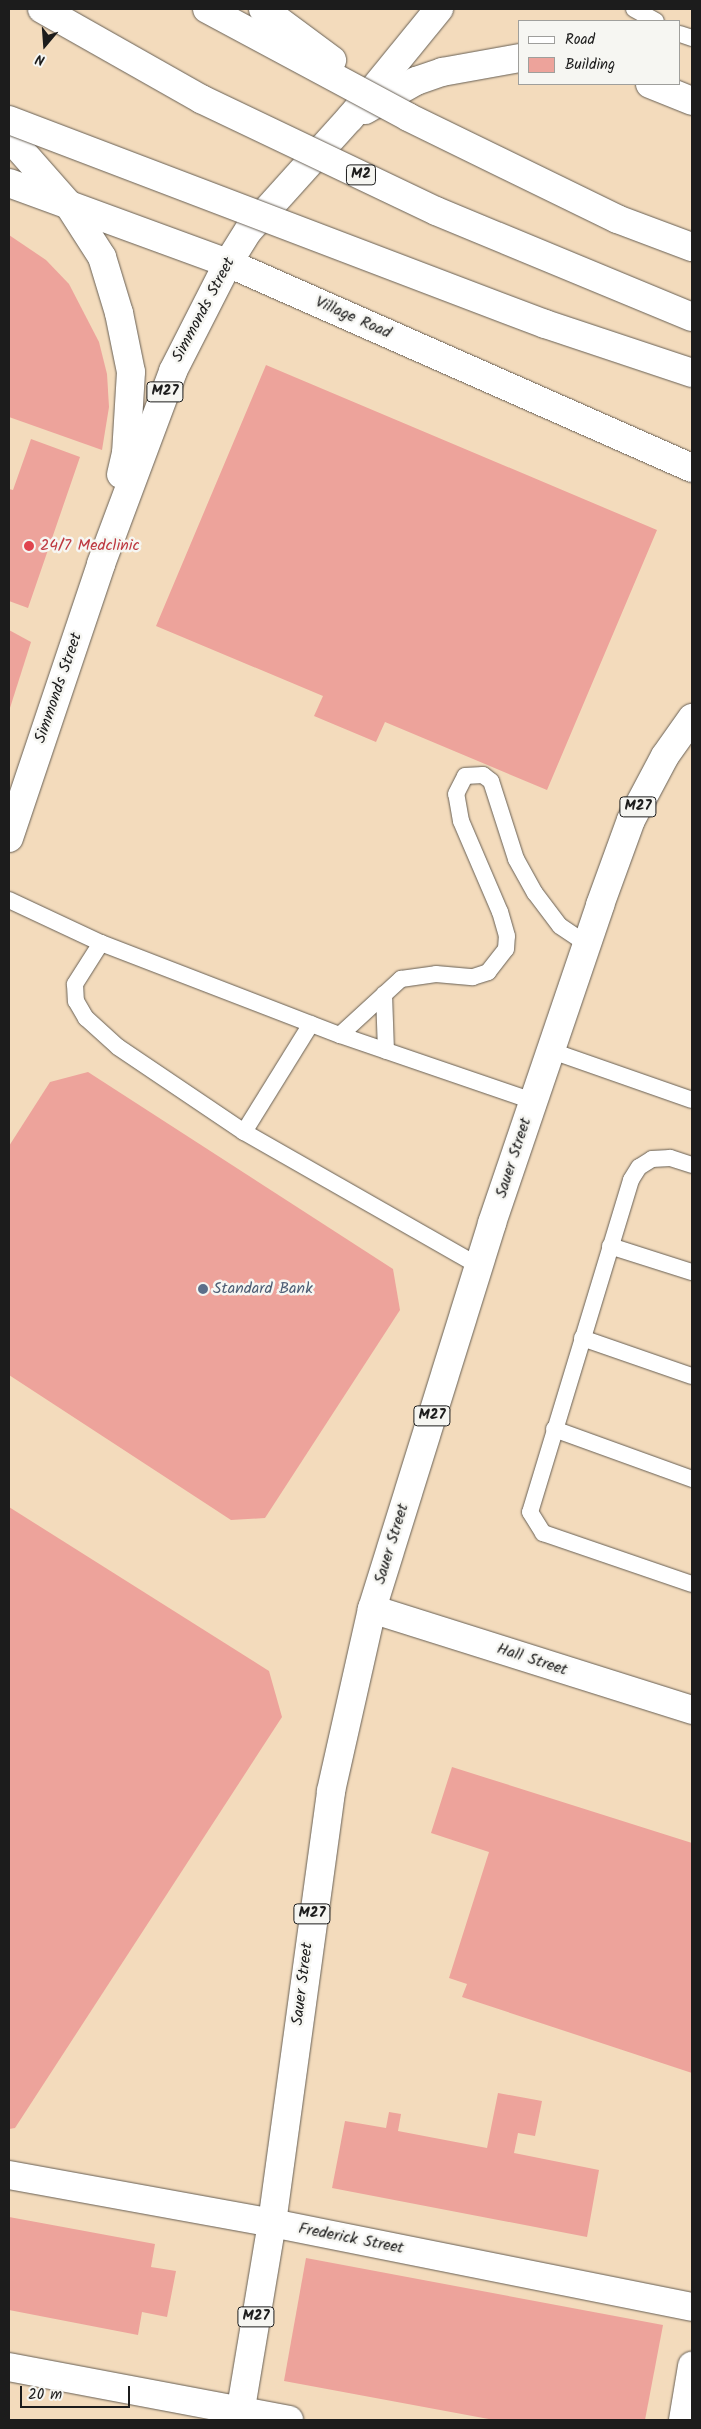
<!DOCTYPE html>
<html>
<head>
<meta charset="utf-8">
<style>
	body { margin:0 }
	#map { position:relative; width:701px; height:2429px; overflow:hidden; background:#f3dbbc; font-family:Kalam,sans-serif }
	div>[style] { position:absolute }
	.building>* { inset:0; background:#eda39b }
	.roads { filter:drop-shadow(0 0 1px #675f54) drop-shadow(0 0 1px #675f54) }
	.lane>* { height:16px; margin:-8px; padding:0 8px; transform-origin:8px; border-radius:8px; background:#fff }
	.street>* { height:28px; margin:-14px; padding:0 14px; transform-origin:14px; border-radius:14px; background:#fff }
	.secondary>* { height:28px; margin:-14px; padding:0 14px; transform-origin:14px; border-radius:14px; background:#fff }
	.primary>* { height:28px; margin:-14px; padding:0 14px; transform-origin:14px; border-radius:14px; background:#fff }
	.highway>* { height:28px; margin:-14px; padding:0 14px; transform-origin:14px; border-radius:14px; background:#fff }
	.bridges { filter:drop-shadow(0 0 1px #675f54) drop-shadow(0 0 1px #675f54) }
	.highway-bridge>* { height:28px; margin:-14px; padding:0 14px; transform-origin:14px; border-radius:14px; background:#fff }
	.dots>* { width:14px; height:14px; translate:-50% -50%; box-sizing:border-box; border:2px solid #f6f6f2; border-radius:50% }
	span { translate:-50% -50%; white-space:nowrap; text-align:center; line-height:1.15; -webkit-text-stroke:5px #f6f6f2; paint-order:stroke }
	.shield-label span { padding:1px 4px; background:#f6f6f2; border:1px solid; border-radius:4px; -webkit-text-stroke-width:0 }
	.shield-label { font-size:15px; color:#1c1c1c; font-weight:700 }
	.street-label { font-size:16px; color:#1c1c1c }
	.health-label { font-size:16px; color:#be3a42 }
	.left { translate:0 -50%; text-align:left }
	.service-label { font-size:16px; color:#4e5e75 }
	.frame { position:absolute; inset:0; border:10px solid #1c1c1c; pointer-events:none }
	.legend { position:absolute; left:518px; top:20px; width:162px; height:65px; box-sizing:border-box; background:#f6f6f2; border:1px solid #9f9f9c; margin:0; padding:6px 9px; list-style:none; font-size:15px; color:#1c1c1c }
	.legend li { display:flex; align-items:center; gap:10px; height:25px }
	.legend b { width:25px; border:1px solid #9f9f9c }
	.north { position:absolute; left:20px; top:20px; width:50px; height:50px; -webkit-text-stroke:4px #f6f6f2; paint-order:stroke; rotate:198deg; font-size:14px; font-weight:700; line-height:20px; text-align:center; color:#1c1c1c }
	.north::after { content:''; display:block; margin:auto; width:18px; height:22px; background:#1c1c1c; clip-path:polygon(50% 0,100% 100%,50% 72%,0 100%) }
	.scale { position:absolute; left:20px; top:2386px; width:110px; height:22px; box-sizing:border-box; border:2px solid #1c1c1c; border-top:0; padding-left:6px; font-size:15px; line-height:18px; white-space:nowrap; color:#1c1c1c; -webkit-text-stroke:4px #f6f6f2; paint-order:stroke }
</style>
</head>
<body>
<div id="map">
	<div class="building">
		<div style="clip-path:polygon(9px 235px,46px 260px,69px 284px,99px 342px,107px 374px,109px 407px,102px 450px,9px 417px)"></div>
		<div style="clip-path:polygon(266px 365px,657px 530px,547px 790px,385px 722px,376px 742px,314px 716px,323px 696px,156px 626px)"></div>
		<div style="clip-path:polygon(31px 439px,80px 457px,28px 608px,9px 601px,9px 489px,13px 490px)"></div>
		<div style="clip-path:polygon(9px 630px,31px 642px,9px 711px)"></div>
		<div style="clip-path:polygon(88px 1072px,393px 1269px,400px 1310px,265px 1518px,231px 1520px,9px 1375px,9px 1146px,50px 1082px)"></div>
		<div style="clip-path:polygon(9px 1507px,269px 1671px,282px 1717px,15px 2128px,9px 2129px)"></div>
		<div style="clip-path:polygon(452px 1767px,692px 1843px,692px 2073px,462px 1997px,467px 1984px,449px 1978px,489px 1852px,431px 1833px)"></div>
		<div style="clip-path:polygon(498px 2093px,542px 2101px,535px 2136px,518px 2133px,514px 2153px,599px 2170px,587px 2237px,332px 2188px,345px 2121px,386px 2128px,389px 2112px,401px 2114px,398px 2131px,487px 2148px)"></div>
		<div style="clip-path:polygon(9px 2217px,155px 2244px,151px 2267px,176px 2271px,167px 2317px,142px 2312px,138px 2335px,9px 2310px)"></div>
		<div style="clip-path:polygon(306px 2258px,663px 2325px,645px 2420px,494px 2420px,284px 2381px)"></div>
	</div>
	<div class="roads">
		<div class="lane">
			<div style="left:634px;top:9px;width:25px;rotate:29deg"></div>
			<div style="left:680px;top:34px;width:13px;rotate:18deg"></div>
			<div style="left:9px;top:900px;width:102px;rotate:25.1deg"></div>
			<div style="left:101px;top:943px;width:256px;rotate:21.1deg"></div>
			<div style="left:340px;top:1035px;width:204px;rotate:18.9deg"></div>
			<div style="left:101px;top:943px;width:49px;rotate:122.4deg"></div>
			<div style="left:75px;top:984px;width:17px;rotate:87deg"></div>
			<div style="left:76px;top:1001px;width:20px;rotate:60deg"></div>
			<div style="left:86px;top:1018px;width:43px;rotate:42.2deg"></div>
			<div style="left:118px;top:1047px;width:152px;rotate:34deg"></div>
			<div style="left:244px;top:1132px;width:271px;rotate:29.7deg"></div>
			<div style="left:384px;top:994px;width:57px;rotate:88deg"></div>
			<div style="left:340px;top:1035px;width:83px;rotate:-42.6deg"></div>
			<div style="left:401px;top:979px;width:35px;rotate:-8deg"></div>
			<div style="left:436px;top:974px;width:37px;rotate:5deg"></div>
			<div style="left:473px;top:977px;width:16px;rotate:-18deg"></div>
			<div style="left:488px;top:972px;width:29px;rotate:-52deg"></div>
			<div style="left:506px;top:949px;width:13px;rotate:-86deg"></div>
			<div style="left:507px;top:936px;width:25px;rotate:-106deg"></div>
			<div style="left:500px;top:912px;width:99px;rotate:-113.2deg"></div>
			<div style="left:461px;top:821px;width:27px;rotate:-100deg"></div>
			<div style="left:456px;top:794px;width:20px;rotate:-63deg"></div>
			<div style="left:465px;top:776px;width:18px;rotate:-3deg"></div>
			<div style="left:483px;top:775px;width:10px;rotate:37deg"></div>
			<div style="left:491px;top:781px;width:82px;rotate:72.2deg"></div>
			<div style="left:516px;top:859px;width:39px;rotate:61deg"></div>
			<div style="left:535px;top:893px;width:41px;rotate:52.9deg"></div>
			<div style="left:560px;top:926px;width:32px;rotate:34deg"></div>
			<div style="left:552px;top:1051px;width:148px;rotate:19.3deg"></div>
			<div style="left:244px;top:1132px;width:127px;rotate:-58.2deg"></div>
			<div style="left:692px;top:1165px;width:23px;rotate:-162deg"></div>
			<div style="left:670px;top:1158px;width:18px;rotate:177deg"></div>
			<div style="left:652px;top:1159px;width:15px;rotate:148deg"></div>
			<div style="left:639px;top:1167px;width:15px;rotate:122deg"></div>
			<div style="left:631px;top:1180px;width:347px;rotate:106.9deg"></div>
			<div style="left:530px;top:1512px;width:25px;rotate:58deg"></div>
			<div style="left:543px;top:1533px;width:157px;rotate:18.9deg"></div>
			<div style="left:610px;top:1246px;width:86px;rotate:17.6deg"></div>
			<div style="left:582px;top:1338px;width:116px;rotate:19.1deg"></div>
			<div style="left:554px;top:1429px;width:147px;rotate:19.9deg"></div>
		</div>
		<div class="street">
			<div style="left:372px;top:1609px;width:336px;rotate:17.5deg"></div>
			<div style="left:9px;top:2175px;width:267px;rotate:10.3deg"></div>
			<div style="left:272px;top:2223px;width:428px;rotate:11.3deg"></div>
			<div style="left:683px;top:2420px;width:55px;rotate:-80.5deg"></div>
		</div>
		<div class="secondary">
			<div style="left:9px;top:183px;width:233px;rotate:20.1deg"></div>
			<div style="left:228px;top:263px;width:507px;rotate:23.84deg"></div>
		</div>
		<div class="primary">
			<div style="left:650px;top:84px;width:45px;rotate:22deg"></div>
			<div style="left:365px;top:110px;width:59px;rotate:-29.6deg"></div>
			<div style="left:416px;top:81px;width:28px;rotate:-19deg"></div>
			<div style="left:442px;top:72px;width:79px;rotate:-10.2deg"></div>
			<div style="left:68px;top:204px;width:63px;rotate:57.3deg"></div>
			<div style="left:102px;top:257px;width:59px;rotate:73.1deg"></div>
			<div style="left:119px;top:313px;width:60px;rotate:78.5deg"></div>
			<div style="left:131px;top:372px;width:81px;rotate:93.5deg"></div>
			<div style="left:126px;top:453px;width:22px;rotate:103deg"></div>
			<div style="left:9px;top:838px;width:289px;rotate:-71.4deg"></div>
			<div style="left:101px;top:564px;width:206px;rotate:-69.5deg"></div>
			<div style="left:173px;top:371px;width:121px;rotate:-63deg"></div>
			<div style="left:228px;top:263px;width:39px;rotate:-58deg"></div>
			<div style="left:249px;top:230px;width:151px;rotate:-48deg"></div>
			<div style="left:350px;top:118px;width:141px;rotate:-50.8deg"></div>
			<div style="left:9px;top:2367px;width:285px;rotate:10.7deg"></div>
			<div style="left:239px;top:2420px;width:200px;rotate:-80.5deg"></div>
			<div style="left:272px;top:2223px;width:436px;rotate:-82.2deg"></div>
			<div style="left:331px;top:1791px;width:187px;rotate:-77.3deg"></div>
			<div style="left:372px;top:1609px;width:404px;rotate:-72.7deg"></div>
			<div style="left:492px;top:1223px;width:336px;rotate:-71.2deg"></div>
			<div style="left:600px;top:905px;width:90px;rotate:-70deg"></div>
			<div style="left:631px;top:820px;width:72px;rotate:-62deg"></div>
			<div style="left:665px;top:756px;width:47px;rotate:-54.6deg"></div>
		</div>
		<div class="highway">
			<div style="left:9px;top:137px;width:89px;rotate:48.6deg"></div>
		</div>
	</div>
	<div class="bridges">
		<div class="highway-bridge">
			<div style="left:42px;top:9px;width:183px;rotate:29.5deg"></div>
			<div style="left:201px;top:99px;width:260px;rotate:25.5deg"></div>
			<div style="left:436px;top:211px;width:277px;rotate:22.5deg"></div>
			<div style="left:207px;top:9px;width:228px;rotate:28.2deg"></div>
			<div style="left:408px;top:117px;width:233px;rotate:26deg"></div>
			<div style="left:617px;top:219px;width:80px;rotate:20.5deg"></div>
			<div style="left:263px;top:9px;width:86px;rotate:36.5deg"></div>
			<div style="left:9px;top:120px;width:574px;rotate:20.84deg"></div>
			<div style="left:545px;top:324px;width:155px;rotate:18.4deg"></div>
		</div>
	</div>
	<div class="dots">
		<div style="left:29px;top:546px;background:#e0444e"></div>
		<div style="left:203px;top:1289px;background:#5c6f8a"></div>
	</div>
	<div class="shield-label">
		<span style="left:361px;top:175px">M2</span>
		<span style="left:165px;top:392px">M27</span>
		<span style="left:638px;top:807px">M27</span>
		<span style="left:432px;top:1416px">M27</span>
		<span style="left:312px;top:1914px">M27</span>
		<span style="left:256px;top:2317px">M27</span>
	</div>
	<div class="street-label">
		<span style="left:204px;top:310px;rotate:-62deg">Simmonds Street</span>
		<span style="left:353px;top:318px;rotate:24deg">Village Road</span>
		<span style="left:59px;top:688px;rotate:-71deg">Simmonds Street</span>
		<span style="left:514px;top:1158px;rotate:-72deg">Sauer Street</span>
		<span style="left:392px;top:1544px;rotate:-73deg">Sauer Street</span>
		<span style="left:532px;top:1660px;rotate:18deg">Hall Street</span>
		<span style="left:303px;top:1984px;rotate:-83deg">Sauer Street</span>
		<span style="left:351px;top:2239px;rotate:11deg">Frederick Street</span>
	</div>
	<div class="health-label">
		<span class="left" style="left:40px;top:546px">24/7 Medclinic</span>
	</div>
	<div class="service-label">
		<span class="left" style="left:213px;top:1289px">Standard Bank</span>
	</div>
	<div class="frame"></div>
	<ul class="legend">
	<li><b style="height:6px;background:#fff"></b>Road</li>
	<li><b style="height:14px;background:#eda39b"></b>Building</li>
	</ul>
	<div class="north">N</div>
	<div class="scale">20 m</div>
</div>
</body>
</html>
